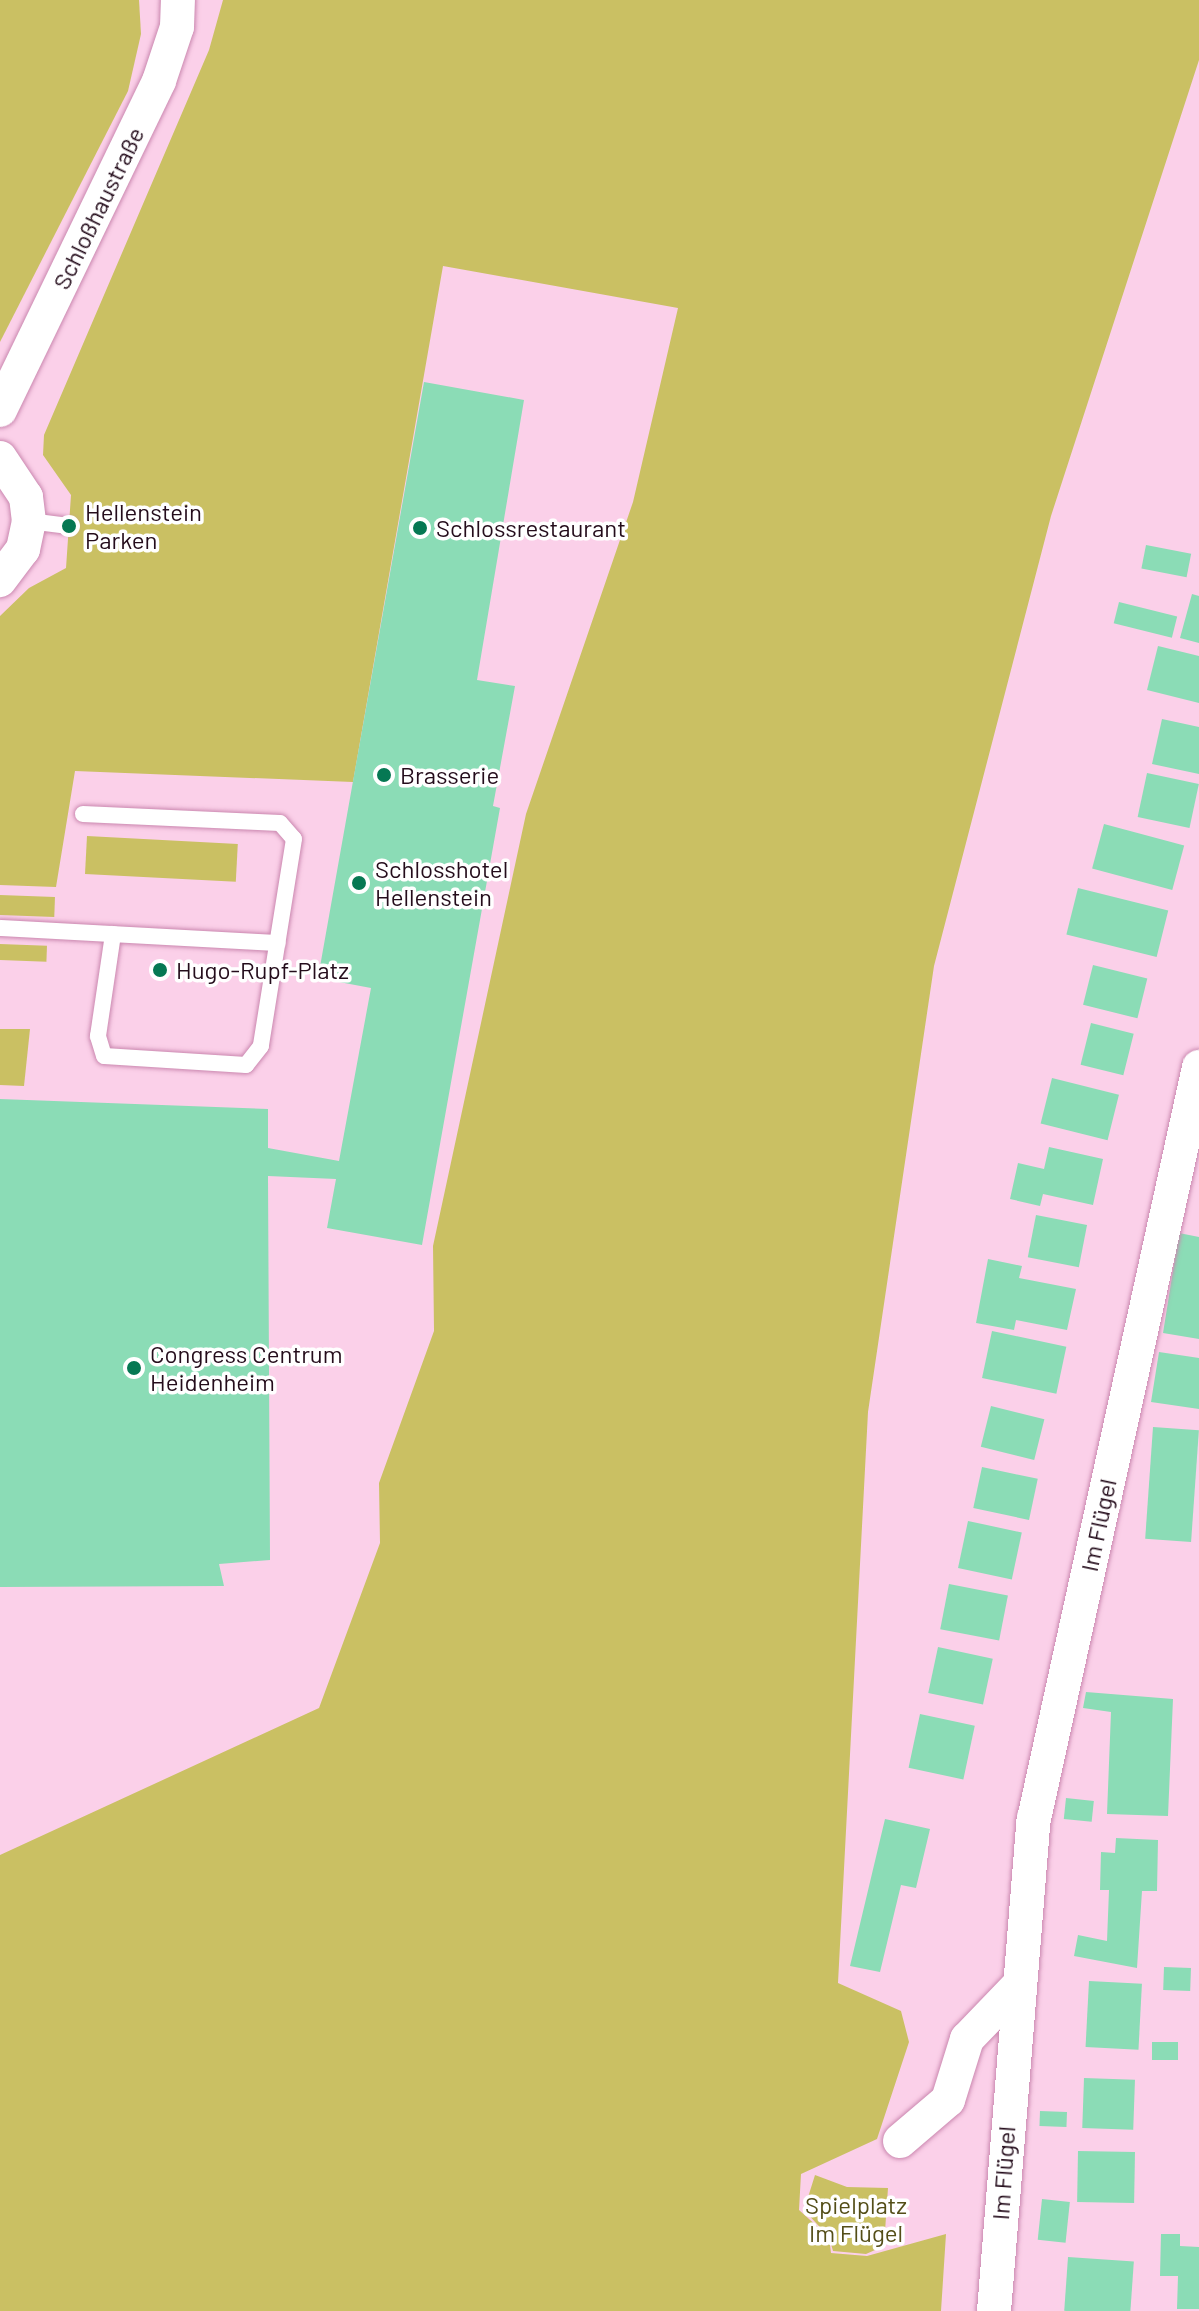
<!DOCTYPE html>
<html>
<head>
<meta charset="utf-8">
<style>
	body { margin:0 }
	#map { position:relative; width:1199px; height:2311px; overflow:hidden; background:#fbd0e9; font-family:Barlow,sans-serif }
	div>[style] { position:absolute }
	.green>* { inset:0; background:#cac063; transform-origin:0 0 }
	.building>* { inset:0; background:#8bdcb6; transform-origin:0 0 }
	.roads { filter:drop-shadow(0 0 2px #ca87af) drop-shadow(0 0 2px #ca87af) }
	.service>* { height:16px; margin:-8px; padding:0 8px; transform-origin:8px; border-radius:8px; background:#fff }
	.minor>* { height:34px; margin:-17px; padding:0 17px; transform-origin:17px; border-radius:17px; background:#fff }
	.dots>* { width:22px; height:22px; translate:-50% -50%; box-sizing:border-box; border:4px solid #fff; border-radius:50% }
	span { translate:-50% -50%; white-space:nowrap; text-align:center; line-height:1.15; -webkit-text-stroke:7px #fff; paint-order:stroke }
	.street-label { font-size:24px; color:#240c1b }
	.poi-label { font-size:24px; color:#240c1b }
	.left { translate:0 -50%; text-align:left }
	.park-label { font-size:24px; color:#544e18 }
</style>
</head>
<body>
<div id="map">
	<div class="green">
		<div style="clip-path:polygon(0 0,139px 0,141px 34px,128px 91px,0 342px)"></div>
		<div style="clip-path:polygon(223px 0,1199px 0,1199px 60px,1051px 516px,934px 966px,868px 1412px,838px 1983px,901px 2011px,909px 2042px,877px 2139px,801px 2174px,799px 2210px,829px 2237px,804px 2210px,815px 2175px,847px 2187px,888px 2188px,884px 2246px,866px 2254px,833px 2251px,829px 2237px,831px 2253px,867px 2256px,946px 2234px,941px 2311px,0 2311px,0 1855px,319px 1708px,380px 1543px,379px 1483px,434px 1331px,433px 1246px,526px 814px,633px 502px,678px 308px,443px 266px,353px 782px,75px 771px,56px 887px,0 885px,0 616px,29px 588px,66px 568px,71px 495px,43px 455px,44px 435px,209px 50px)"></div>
		<div style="left:87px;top:836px;width:151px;height:38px;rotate:3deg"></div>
		<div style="left:0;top:895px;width:55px;height:20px;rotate:2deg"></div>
		<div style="left:0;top:944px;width:47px;height:16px;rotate:2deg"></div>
		<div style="clip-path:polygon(0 1029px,30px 1029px,24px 1086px,0 1085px)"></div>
	</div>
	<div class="building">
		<div style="clip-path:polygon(424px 382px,524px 400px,477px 680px,515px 686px,493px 806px,500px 808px,422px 1245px,327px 1228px,336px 1179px,268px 1176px,270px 1560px,219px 1564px,224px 1586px,0 1587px,0 1099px,268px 1109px,268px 1148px,339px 1161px,371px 988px,318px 978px)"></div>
		<div style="left:1146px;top:545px;width:46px;height:24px;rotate:11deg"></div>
		<div style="clip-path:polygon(1192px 594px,1199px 596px,1199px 643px,1180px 638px)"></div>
		<div style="left:1119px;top:602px;width:60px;height:22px;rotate:14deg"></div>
		<div style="clip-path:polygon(1158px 646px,1199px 656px,1199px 703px,1147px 690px)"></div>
		<div style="clip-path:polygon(1162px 719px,1199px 727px,1199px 774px,1152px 764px)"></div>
		<div style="left:1147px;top:773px;width:53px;height:45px;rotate:12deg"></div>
		<div style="left:1104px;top:824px;width:83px;height:46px;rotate:15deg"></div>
		<div style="left:1078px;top:888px;width:93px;height:48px;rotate:14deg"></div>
		<div style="left:1093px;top:965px;width:56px;height:41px;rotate:14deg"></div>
		<div style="left:1091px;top:1023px;width:44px;height:43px;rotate:14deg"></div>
		<div style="left:1052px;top:1078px;width:69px;height:47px;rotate:14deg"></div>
		<div style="clip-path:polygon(1049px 1147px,1103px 1159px,1093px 1205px,1043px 1194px,1040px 1206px,1010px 1199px,1018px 1163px,1044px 1169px)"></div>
		<div style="left:1036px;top:1215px;width:52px;height:43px;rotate:11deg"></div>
		<div style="clip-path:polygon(1179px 1233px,1199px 1237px,1199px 1339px,1163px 1333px)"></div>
		<div style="clip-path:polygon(988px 1259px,1022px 1266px,1019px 1278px,1076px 1289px,1067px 1330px,1016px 1320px,1014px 1330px,976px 1323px)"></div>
		<div style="left:992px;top:1331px;width:76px;height:48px;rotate:12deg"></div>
		<div style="clip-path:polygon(1159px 1352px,1199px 1358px,1199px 1409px,1151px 1402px)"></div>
		<div style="left:991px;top:1406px;width:55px;height:42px;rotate:14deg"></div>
		<div style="left:1153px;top:1427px;width:46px;height:112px;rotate:4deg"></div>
		<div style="left:982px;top:1467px;width:57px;height:42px;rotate:12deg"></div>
		<div style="left:968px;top:1521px;width:55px;height:48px;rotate:12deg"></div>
		<div style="left:949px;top:1584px;width:60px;height:46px;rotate:11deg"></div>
		<div style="left:938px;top:1647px;width:56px;height:47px;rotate:12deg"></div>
		<div style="clip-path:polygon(1086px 1692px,1173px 1699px,1168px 1816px,1107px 1814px,1111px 1712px,1083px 1708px)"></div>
		<div style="left:920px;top:1714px;width:56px;height:55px;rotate:12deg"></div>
		<div style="left:1066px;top:1798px;width:28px;height:21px;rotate:6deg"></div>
		<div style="clip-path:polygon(885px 1819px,930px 1829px,916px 1888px,901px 1885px,880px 1972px,850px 1966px)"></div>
		<div style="clip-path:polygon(1116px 1838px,1158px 1840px,1157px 1891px,1142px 1891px,1137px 1968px,1074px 1956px,1078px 1935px,1107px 1941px,1109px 1890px,1100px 1890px,1101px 1852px,1115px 1853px)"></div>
		<div style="left:1164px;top:1967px;width:27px;height:23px;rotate:2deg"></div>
		<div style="left:1089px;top:1981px;width:53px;height:66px;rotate:3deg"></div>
		<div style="left:1152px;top:2042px;width:26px;height:18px"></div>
		<div style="left:1084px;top:2078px;width:51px;height:50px;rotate:2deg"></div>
		<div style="left:1040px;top:2111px;width:27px;height:15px;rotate:2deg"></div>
		<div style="left:1078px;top:2151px;width:57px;height:51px;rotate:1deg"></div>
		<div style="left:1042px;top:2199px;width:28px;height:41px;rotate:6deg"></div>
		<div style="clip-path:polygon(1161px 2234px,1180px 2234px,1180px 2246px,1199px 2247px,1199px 2309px,1177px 2309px,1178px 2276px,1160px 2276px)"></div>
		<div style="left:1068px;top:2257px;width:66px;height:54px;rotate:4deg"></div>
	</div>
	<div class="roads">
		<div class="service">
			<div style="left:29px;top:521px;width:40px;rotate:7.1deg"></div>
			<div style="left:83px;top:814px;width:197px;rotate:2.6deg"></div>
			<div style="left:280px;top:823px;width:21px;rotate:49deg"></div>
			<div style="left:294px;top:839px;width:210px;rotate:99.1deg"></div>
			<div style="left:261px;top:1046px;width:24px;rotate:128deg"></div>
			<div style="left:246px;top:1065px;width:142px;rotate:-176.4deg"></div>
			<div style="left:104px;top:1056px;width:21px;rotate:-107deg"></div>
			<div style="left:98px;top:1036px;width:103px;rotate:-81.6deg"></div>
			<div style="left:0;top:928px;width:278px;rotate:3.1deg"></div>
		</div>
		<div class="minor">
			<div style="left:0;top:410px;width:365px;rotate:-64.2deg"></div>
			<div style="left:159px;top:81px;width:57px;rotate:-71.6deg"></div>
			<div style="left:177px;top:27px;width:27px;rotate:-88deg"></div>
			<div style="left:0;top:458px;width:47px;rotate:56.3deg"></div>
			<div style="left:26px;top:497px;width:24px;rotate:83deg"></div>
			<div style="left:29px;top:521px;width:29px;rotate:102deg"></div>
			<div style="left:23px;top:549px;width:39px;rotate:127deg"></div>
			<div style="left:900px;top:2141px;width:63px;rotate:-40.5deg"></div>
			<div style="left:948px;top:2100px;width:64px;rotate:-72.7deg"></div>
			<div style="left:967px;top:2039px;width:71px;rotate:-46.1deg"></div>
			<div style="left:994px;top:2311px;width:494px;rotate:-85.4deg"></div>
			<div style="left:1034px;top:1819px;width:770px;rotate:-77.62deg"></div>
		</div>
	</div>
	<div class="dots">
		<div style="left:69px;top:526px;background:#067853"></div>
		<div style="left:420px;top:528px;background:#067853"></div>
		<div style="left:384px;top:775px;background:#067853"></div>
		<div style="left:359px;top:883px;background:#067853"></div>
		<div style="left:160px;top:970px;background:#067853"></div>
		<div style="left:134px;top:1368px;background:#067853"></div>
	</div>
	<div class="street-label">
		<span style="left:98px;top:208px;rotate:-64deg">Schloßhaustraße</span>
		<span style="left:1098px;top:1525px;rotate:-78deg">Im Flügel</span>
		<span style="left:1003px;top:2173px;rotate:-86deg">Im Flügel</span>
	</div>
	<div class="poi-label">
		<span class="left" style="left:85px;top:526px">Hellenstein<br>Parken</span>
		<span class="left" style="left:436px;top:528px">Schlossrestaurant</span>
		<span class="left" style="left:400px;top:775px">Brasserie</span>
		<span class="left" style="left:375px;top:883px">Schlosshotel<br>Hellenstein</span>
		<span class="left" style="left:176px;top:970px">Hugo-Rupf-Platz</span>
		<span class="left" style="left:150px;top:1368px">Congress Centrum<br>Heidenheim</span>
	</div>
	<div class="park-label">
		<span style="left:856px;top:2219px">Spielplatz<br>Im Flügel</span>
	</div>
</div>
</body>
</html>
